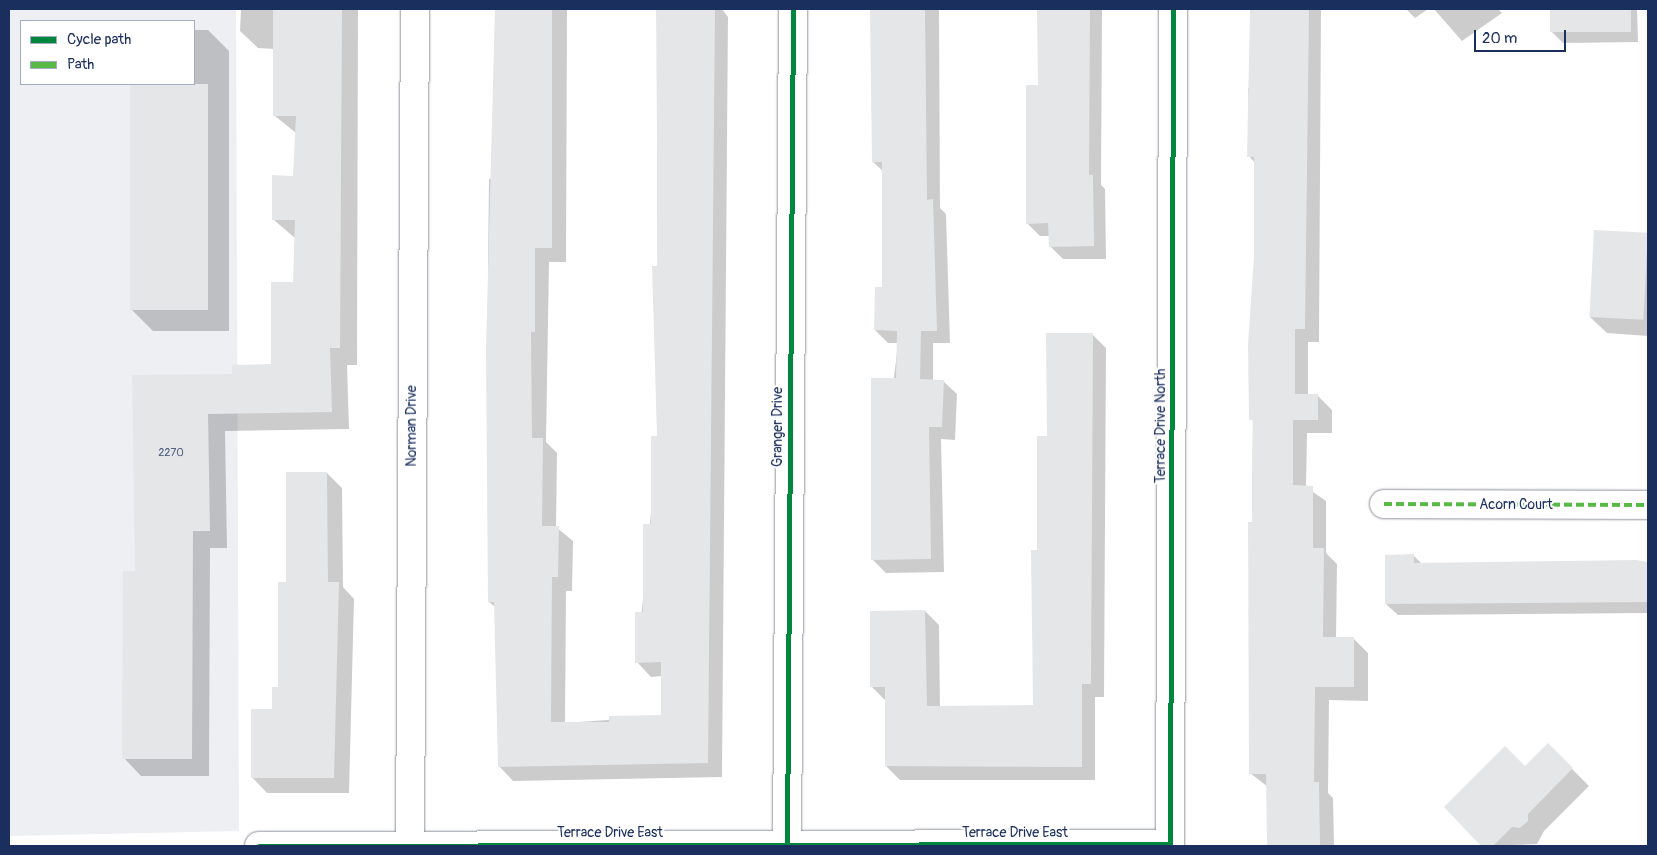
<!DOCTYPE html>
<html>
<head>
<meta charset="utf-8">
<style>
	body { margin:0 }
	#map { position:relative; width:1657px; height:855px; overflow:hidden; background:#fff; font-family:Pangolin,sans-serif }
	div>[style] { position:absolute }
	.built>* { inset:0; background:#edeff3 }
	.shadow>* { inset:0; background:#0003 }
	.building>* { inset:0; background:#e5e6e8; transform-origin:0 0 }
	.roads { filter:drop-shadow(0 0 1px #8e929a) drop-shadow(0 0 1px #8e929a) }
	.minor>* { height:28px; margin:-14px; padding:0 14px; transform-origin:14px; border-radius:14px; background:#fff }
	.quiet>* { height:4px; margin-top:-2px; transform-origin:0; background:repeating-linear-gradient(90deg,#58b947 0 8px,transparent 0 12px) }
	.cycleway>* { height:5px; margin:-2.5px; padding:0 2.5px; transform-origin:2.5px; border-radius:2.5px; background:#00873e }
	span { translate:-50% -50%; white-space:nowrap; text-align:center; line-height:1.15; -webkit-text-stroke:4px #fff; paint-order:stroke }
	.number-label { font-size:11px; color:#4e5d80 }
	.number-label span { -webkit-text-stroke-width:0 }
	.street-label { font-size:14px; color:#1b2f5e }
	.frame { position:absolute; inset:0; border:10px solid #1b2f5e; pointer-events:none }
	.legend { position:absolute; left:20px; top:20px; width:175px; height:65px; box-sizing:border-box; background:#fff; border:1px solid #a4acbf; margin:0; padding:6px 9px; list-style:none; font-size:15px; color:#1b2f5e }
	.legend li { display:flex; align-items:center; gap:10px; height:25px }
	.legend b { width:25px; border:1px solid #a4acbf }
	.scale { position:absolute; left:1474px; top:30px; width:92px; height:22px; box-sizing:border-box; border:2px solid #1b2f5e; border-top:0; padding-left:6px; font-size:15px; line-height:18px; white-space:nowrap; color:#1b2f5e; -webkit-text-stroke:4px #fff; paint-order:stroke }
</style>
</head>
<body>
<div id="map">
	<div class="built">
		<div style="clip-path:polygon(evenodd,9px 9px,236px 9px,239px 831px,9px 836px,9px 9px,21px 21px,194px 21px,194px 84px,21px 84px,21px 21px)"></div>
	</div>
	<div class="shadow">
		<div style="clip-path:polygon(241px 9px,358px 9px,357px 365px,347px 365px,349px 429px,225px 431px,227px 548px,210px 548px,209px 776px,141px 776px,124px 758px,136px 572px,133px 376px,233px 375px,272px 365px,294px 283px,295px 238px,274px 220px,294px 177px,296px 133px,275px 116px,275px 49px,258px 48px,240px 31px)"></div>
		<div style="clip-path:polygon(495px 9px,567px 9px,566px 262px,549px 262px,546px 442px,557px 453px,556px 527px,573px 541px,572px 591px,566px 591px,565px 723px,662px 716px,662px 676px,651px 677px,637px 662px,658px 438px,657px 9px,722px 9px,728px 17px,722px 777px,513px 781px,499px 766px,495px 607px,489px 602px,488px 266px,489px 179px,495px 179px)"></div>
		<div style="clip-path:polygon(873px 9px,939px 9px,940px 208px,946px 214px,950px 343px,933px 343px,933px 381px,943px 381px,957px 394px,955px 440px,941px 439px,944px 572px,886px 573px,873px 560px,898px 343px,888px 343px,875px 330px,884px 288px,884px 172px,873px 162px)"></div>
		<div style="clip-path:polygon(1038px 9px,1102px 9px,1101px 185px,1105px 189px,1106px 259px,1063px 259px,1050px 246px,1050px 236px,1040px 236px,1027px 223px,1039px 86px)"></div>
		<div style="clip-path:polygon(1253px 9px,1321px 9px,1319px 342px,1308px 342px,1308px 396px,1318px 396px,1332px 410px,1332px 433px,1307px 433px,1306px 487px,1326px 501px,1326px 553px,1337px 564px,1336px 639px,1354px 639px,1368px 653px,1368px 701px,1329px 700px,1328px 793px,1333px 798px,1334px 846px,1269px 846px,1268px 787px,1250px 773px,1255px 163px,1249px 156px,1248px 88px,1253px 88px)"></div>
		<div style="clip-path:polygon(1406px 9px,1428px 9px,1415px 18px)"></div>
		<div style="clip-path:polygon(1434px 9px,1498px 9px,1502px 13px,1462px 41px)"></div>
		<div style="clip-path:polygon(1551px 9px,1637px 9px,1638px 42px,1563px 43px,1552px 32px)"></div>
		<div style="clip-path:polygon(194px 30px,208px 30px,229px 51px,229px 331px,153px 331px,132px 310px,131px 84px,194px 84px)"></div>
		<div style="clip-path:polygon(1595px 232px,1648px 235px,1648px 336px,1607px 333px,1590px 317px)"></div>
		<div style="clip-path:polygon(1092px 334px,1106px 348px,1104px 697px,1095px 697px,1095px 780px,900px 780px,886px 766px,886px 701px,872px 687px,925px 611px,939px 625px,940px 707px,1034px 707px,1038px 551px,1048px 437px)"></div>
		<div style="clip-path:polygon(327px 473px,342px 488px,343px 587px,354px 599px,349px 793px,267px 793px,252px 777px,279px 688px,288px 583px)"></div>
		<div style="clip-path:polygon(1413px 555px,1422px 564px,1648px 563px,1648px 613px,1398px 615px,1386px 604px)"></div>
		<div style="clip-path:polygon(1548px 745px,1589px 786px,1544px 831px,1537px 844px,1484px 846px,1446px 807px,1525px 768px)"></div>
	</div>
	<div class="building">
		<div style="clip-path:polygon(273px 9px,342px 9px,340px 348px,330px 348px,332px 412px,208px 414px,210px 531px,193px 531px,192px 759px,122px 759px,123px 571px,135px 571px,132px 375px,232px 374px,232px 365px,271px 364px,271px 282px,293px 282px,295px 220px,272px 220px,272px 175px,293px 176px,296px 116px,273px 116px)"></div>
		<div style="clip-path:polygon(495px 9px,552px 9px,552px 248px,535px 248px,535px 332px,531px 332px,532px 438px,543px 438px,542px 526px,559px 526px,558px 577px,552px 577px,551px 722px,609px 722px,609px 716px,661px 715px,661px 662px,635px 663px,635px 612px,643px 612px,643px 524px,651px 524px,651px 436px,657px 436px,652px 266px,658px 266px,656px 9px,715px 9px,708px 763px,498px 767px,494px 602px,488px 602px,486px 349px)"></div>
		<div style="clip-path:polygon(870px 9px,925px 9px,927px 200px,933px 199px,937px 331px,921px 331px,920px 379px,944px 380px,942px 427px,929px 427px,931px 559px,871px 560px,871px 378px,896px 378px,897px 331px,874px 330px,875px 287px,882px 287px,882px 162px,872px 162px)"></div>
		<div style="clip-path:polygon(1037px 9px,1090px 9px,1089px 175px,1093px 175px,1094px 246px,1049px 247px,1048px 223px,1026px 224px,1026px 85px,1038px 85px)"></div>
		<div style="clip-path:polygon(1250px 9px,1309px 9px,1305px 329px,1295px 329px,1295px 394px,1318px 394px,1318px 420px,1293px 420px,1293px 485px,1313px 486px,1313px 548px,1324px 548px,1323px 637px,1354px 637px,1354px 687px,1315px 687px,1314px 782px,1319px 782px,1320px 846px,1267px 846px,1266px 774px,1249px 774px,1248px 522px,1252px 522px,1253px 420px,1249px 420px,1248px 345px,1254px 256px,1254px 157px,1247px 157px)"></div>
		<div style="left:1550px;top:9px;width:81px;height:23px"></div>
		<div style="left:130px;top:84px;width:78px;height:226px"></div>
		<div style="left:1594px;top:230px;width:54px;height:87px;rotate:3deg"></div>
		<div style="clip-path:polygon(1046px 333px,1093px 333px,1091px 684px,1082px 684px,1082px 767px,885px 766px,885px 687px,870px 687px,870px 611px,925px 610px,927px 706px,1033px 705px,1031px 550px,1037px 550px,1037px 436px,1047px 436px)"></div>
		<div style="clip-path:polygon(286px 472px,327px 472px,328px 582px,339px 582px,334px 778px,251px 778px,251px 709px,272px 709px,272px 687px,278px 687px,278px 582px,286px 582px)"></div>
		<div style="clip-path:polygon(1414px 554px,1414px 563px,1636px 560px,1648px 562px,1648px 602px,1385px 604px,1385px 555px)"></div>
		<div style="clip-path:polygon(1548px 743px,1573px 768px,1528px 814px,1528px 821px,1520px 828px,1512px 827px,1494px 845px,1480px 845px,1444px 807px,1505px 746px,1525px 766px)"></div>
	</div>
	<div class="roads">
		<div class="minor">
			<div style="left:1384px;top:504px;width:264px;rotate:0.2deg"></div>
			<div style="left:410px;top:843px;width:834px;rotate:-89.66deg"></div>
			<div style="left:259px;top:846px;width:911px;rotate:-0.13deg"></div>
			<div style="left:1170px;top:844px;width:835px;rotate:-89.79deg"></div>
			<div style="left:787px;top:846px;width:837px;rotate:-89.59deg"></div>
		</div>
	</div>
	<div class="quiet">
		<div style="left:1384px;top:504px;width:264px;rotate:0.2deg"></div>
	</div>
	<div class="cycleway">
		<div style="left:259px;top:846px;width:911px;rotate:-0.13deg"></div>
		<div style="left:1170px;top:844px;width:835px;rotate:-89.79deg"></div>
		<div style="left:787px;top:846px;width:837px;rotate:-89.59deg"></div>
	</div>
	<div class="number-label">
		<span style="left:171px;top:453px">2270</span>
	</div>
	<div class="street-label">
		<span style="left:412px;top:426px;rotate:-90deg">Norman Drive</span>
		<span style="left:1161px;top:426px;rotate:-90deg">Terrace Drive North</span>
		<span style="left:778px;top:427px;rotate:-90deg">Granger Drive</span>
		<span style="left:1516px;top:505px">Acorn Court</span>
		<span style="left:610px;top:833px">Terrace Drive East</span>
		<span style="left:1015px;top:833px">Terrace Drive East</span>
	</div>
	<div class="frame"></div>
	<ul class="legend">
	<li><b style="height:6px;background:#00873e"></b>Cycle path</li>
	<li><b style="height:6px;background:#58b947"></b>Path</li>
	</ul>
	<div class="scale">20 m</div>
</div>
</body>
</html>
